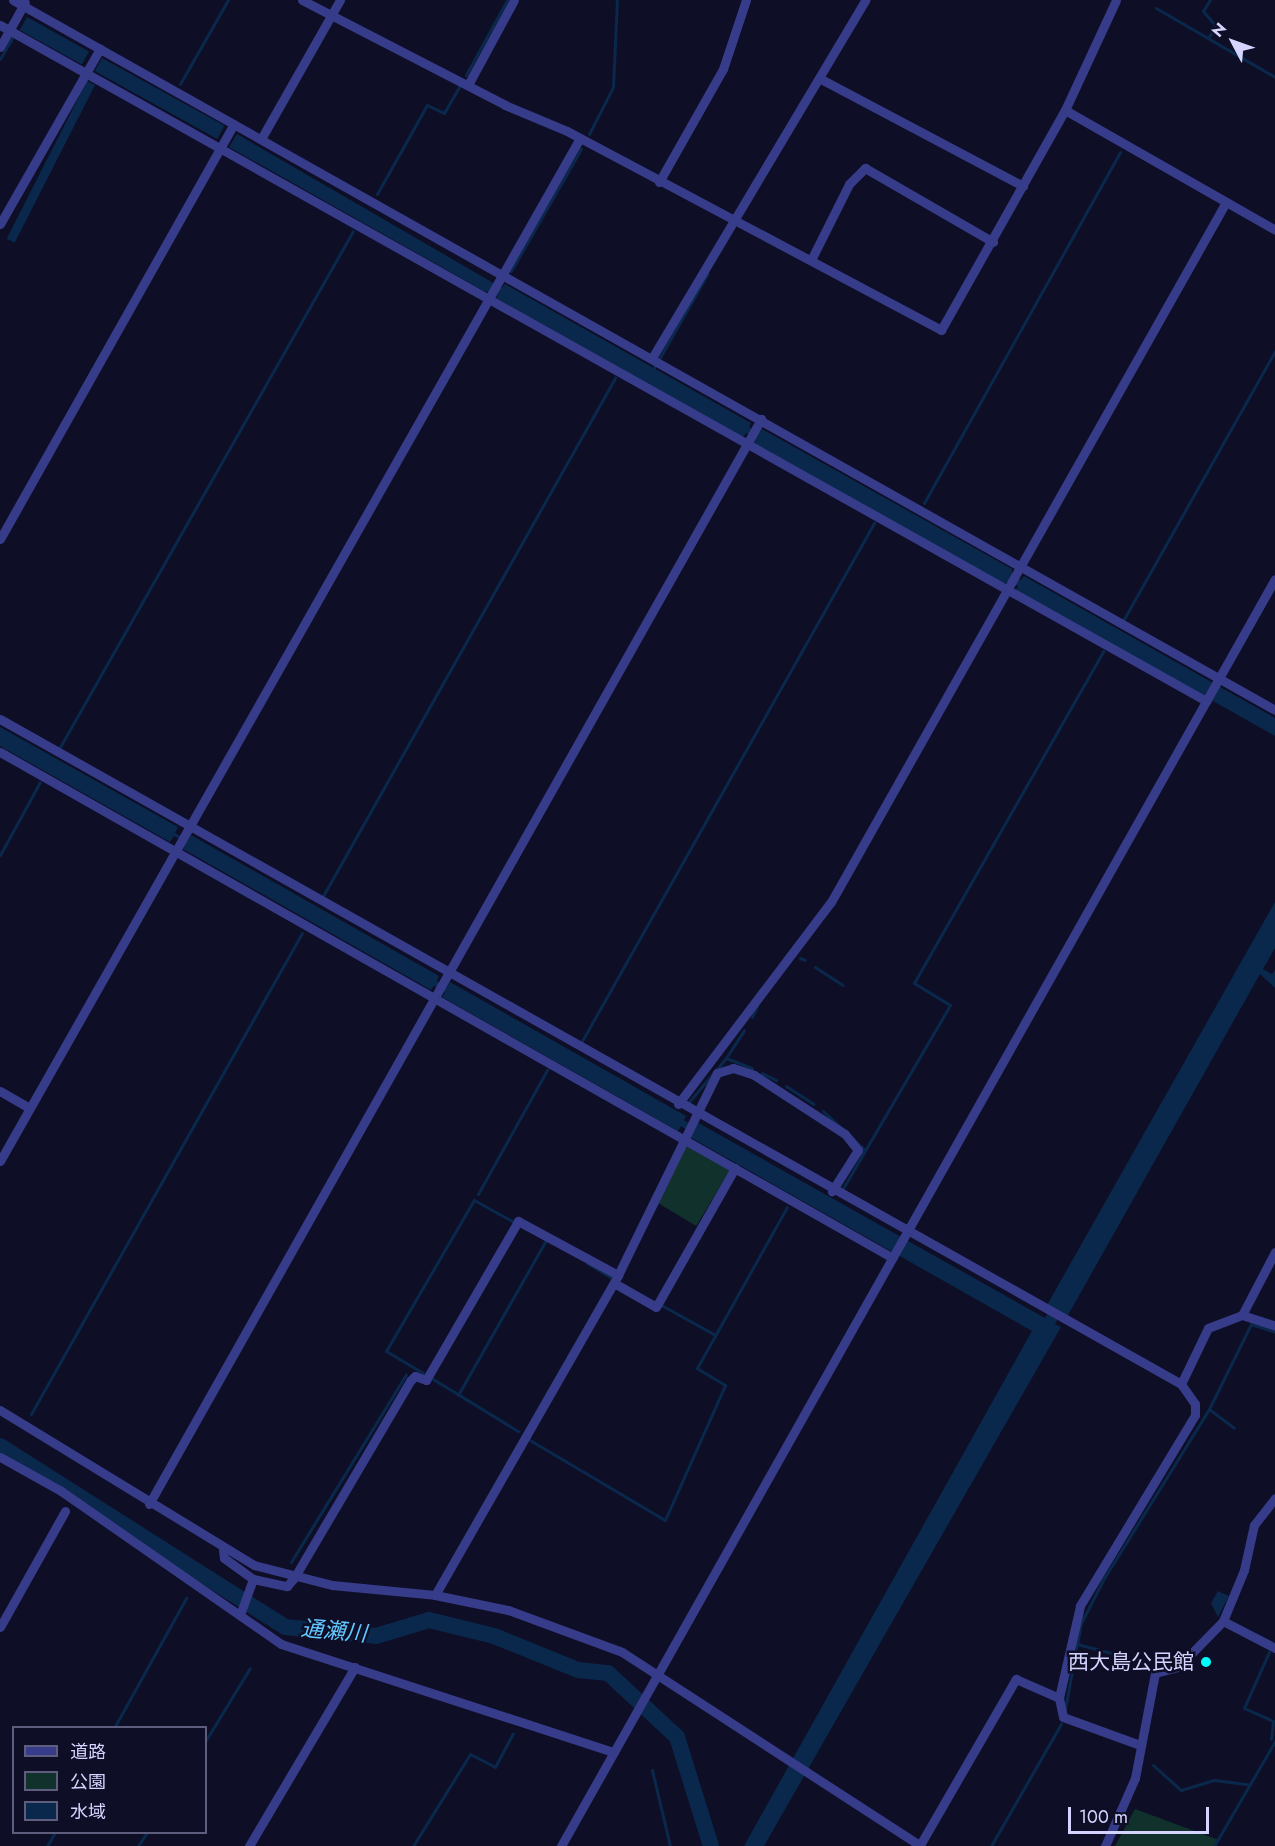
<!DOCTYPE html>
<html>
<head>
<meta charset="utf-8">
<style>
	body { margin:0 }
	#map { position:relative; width:1275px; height:1846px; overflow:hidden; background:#0f0e27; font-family:Jost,"Noto Sans JP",sans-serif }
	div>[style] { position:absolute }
	.green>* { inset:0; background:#10312c; transform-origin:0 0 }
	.water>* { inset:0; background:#09284b; transform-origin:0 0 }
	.stream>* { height:3px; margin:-1.5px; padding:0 1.5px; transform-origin:1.5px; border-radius:1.5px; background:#09284b }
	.river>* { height:16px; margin:-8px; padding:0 8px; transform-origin:8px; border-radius:8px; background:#09284b }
	.minor>* { height:9px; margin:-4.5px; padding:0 4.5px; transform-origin:4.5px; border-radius:4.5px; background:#363c89 }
	.dots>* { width:16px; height:16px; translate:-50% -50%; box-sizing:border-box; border:3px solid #0f0e27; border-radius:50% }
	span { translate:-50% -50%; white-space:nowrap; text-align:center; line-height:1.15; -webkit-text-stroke:5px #0f0e27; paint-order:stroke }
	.poi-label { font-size:21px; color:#d4d4ff }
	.right { translate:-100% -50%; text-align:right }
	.water-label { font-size:22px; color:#62c7ff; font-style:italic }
	.legend { position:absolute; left:12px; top:1726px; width:195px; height:108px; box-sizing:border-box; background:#0f0e27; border:2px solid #5e5d7d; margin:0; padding:8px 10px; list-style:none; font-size:18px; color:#d4d4ff }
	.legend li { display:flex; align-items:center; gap:12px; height:30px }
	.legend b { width:30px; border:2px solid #5e5d7d }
	.north { position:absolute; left:1203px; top:12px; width:60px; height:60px; -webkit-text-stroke:4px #0f0e27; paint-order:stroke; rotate:311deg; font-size:16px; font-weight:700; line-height:24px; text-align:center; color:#d4d4ff }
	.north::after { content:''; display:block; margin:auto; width:21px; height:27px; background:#d4d4ff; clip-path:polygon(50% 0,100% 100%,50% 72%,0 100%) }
	.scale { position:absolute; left:1068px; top:1807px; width:141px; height:27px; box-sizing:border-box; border:3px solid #d4d4ff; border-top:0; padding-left:8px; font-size:18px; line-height:21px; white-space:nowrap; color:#d4d4ff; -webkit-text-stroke:4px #0f0e27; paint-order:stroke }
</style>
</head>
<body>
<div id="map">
	<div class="green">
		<div style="left:686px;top:1144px;width:51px;height:65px;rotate:31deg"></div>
		<div style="clip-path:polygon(1135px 1809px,1219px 1840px,1216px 1846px,1115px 1846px)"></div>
	</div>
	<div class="water">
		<div style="left:27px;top:17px;width:71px;height:15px;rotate:29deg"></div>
		<div style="left:102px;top:58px;width:140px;height:15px;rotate:29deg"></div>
		<div style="left:87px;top:81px;width:9px;height:177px;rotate:27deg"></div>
		<div style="clip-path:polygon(237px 134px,502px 288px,505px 284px,751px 423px,749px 427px,759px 433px,762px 429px,1012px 569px,1012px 575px,1021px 580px,1024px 576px,1275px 718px,1275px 736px,1016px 590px,1018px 586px,1009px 581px,1004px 584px,754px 443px,756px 439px,746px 433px,743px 437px,496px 298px,498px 294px,484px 291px,229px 147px)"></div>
		<div style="clip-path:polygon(0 727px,178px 827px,175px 833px,188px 840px,191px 835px,439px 976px,437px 981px,447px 987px,450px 982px,686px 1116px,684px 1120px,692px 1126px,695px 1121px,1045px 1318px,1051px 1308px,1047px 1305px,1275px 902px,1275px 948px,1263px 969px,1272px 974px,1275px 970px,1275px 988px,1260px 974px,1067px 1317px,1061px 1314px,1055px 1324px,1061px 1327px,764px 1846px,744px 1846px,1032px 1331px,688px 1136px,690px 1132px,681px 1126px,678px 1131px,442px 997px,445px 992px,434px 986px,431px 990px,183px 849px,186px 843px,174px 836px,170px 842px,0 746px)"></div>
		<div style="clip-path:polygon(1218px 1591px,1229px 1596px,1218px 1617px,1211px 1603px)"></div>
	</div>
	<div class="stream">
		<div style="left:1156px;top:8px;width:138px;rotate:30.1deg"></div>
		<div style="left:1208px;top:38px;width:14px;rotate:-56deg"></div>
		<div style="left:1216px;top:26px;width:20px;rotate:-131deg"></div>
		<div style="left:1203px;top:11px;width:13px;rotate:-58deg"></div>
		<div style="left:0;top:59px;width:24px;rotate:-60deg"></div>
		<div style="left:466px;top:75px;width:85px;rotate:-61.3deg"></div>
		<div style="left:180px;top:84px;width:97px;rotate:-60.3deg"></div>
		<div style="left:589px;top:134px;width:53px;rotate:-62.9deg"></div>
		<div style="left:613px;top:87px;width:87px;rotate:-87.4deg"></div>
		<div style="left:377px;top:194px;width:102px;rotate:-60.7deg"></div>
		<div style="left:427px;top:105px;width:19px;rotate:25deg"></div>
		<div style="left:444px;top:113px;width:32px;rotate:-60deg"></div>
		<div style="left:511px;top:271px;width:141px;rotate:-60.2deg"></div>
		<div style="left:654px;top:368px;width:109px;rotate:-60.4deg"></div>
		<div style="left:924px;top:503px;width:402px;rotate:-60.8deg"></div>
		<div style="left:1124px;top:619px;width:308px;rotate:-60.6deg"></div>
		<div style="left:60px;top:747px;width:593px;rotate:-60.41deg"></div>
		<div style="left:0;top:855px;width:83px;rotate:-61.3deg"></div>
		<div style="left:323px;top:896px;width:595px;rotate:-60.59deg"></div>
		<div style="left:800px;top:958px;width:5px;rotate:22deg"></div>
		<div style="left:815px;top:967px;width:33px;rotate:33deg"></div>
		<div style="left:752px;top:1017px;width:12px;rotate:-66deg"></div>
		<div style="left:582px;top:1041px;width:595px;rotate:-60.59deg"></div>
		<div style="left:726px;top:1058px;width:33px;rotate:-57deg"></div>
		<div style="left:762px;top:1073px;width:16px;rotate:27deg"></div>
		<div style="left:786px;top:1086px;width:33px;rotate:33deg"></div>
		<div style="left:688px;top:1103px;width:59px;rotate:-49.8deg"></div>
		<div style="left:726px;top:1058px;width:28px;rotate:21deg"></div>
		<div style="left:823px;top:1111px;width:57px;rotate:42.9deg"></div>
		<div style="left:842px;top:1190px;width:214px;rotate:-59.7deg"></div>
		<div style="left:950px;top:1005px;width:42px;rotate:-148.6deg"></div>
		<div style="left:914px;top:983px;width:382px;rotate:-60.3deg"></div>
		<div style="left:478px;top:1194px;width:142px;rotate:-60.9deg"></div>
		<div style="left:587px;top:1263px;width:27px;rotate:31deg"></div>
		<div style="left:663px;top:1306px;width:60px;rotate:29.1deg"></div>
		<div style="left:423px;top:1373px;width:43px;rotate:-149.3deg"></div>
		<div style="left:386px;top:1351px;width:175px;rotate:-59.8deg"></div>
		<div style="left:474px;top:1200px;width:43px;rotate:28.9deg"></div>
		<div style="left:433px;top:1379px;width:100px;rotate:31.5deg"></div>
		<div style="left:458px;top:1395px;width:178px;rotate:-60.4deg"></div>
		<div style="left:1209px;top:1409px;width:31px;rotate:37deg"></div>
		<div style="left:31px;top:1414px;width:552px;rotate:-60.6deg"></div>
		<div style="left:528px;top:1439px;width:159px;rotate:30.6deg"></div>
		<div style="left:665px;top:1520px;width:148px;rotate:-66deg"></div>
		<div style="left:725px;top:1385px;width:33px;rotate:-149deg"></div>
		<div style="left:697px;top:1368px;width:184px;rotate:-60.8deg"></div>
		<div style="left:291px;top:1562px;width:220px;rotate:-58.5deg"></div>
		<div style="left:1077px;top:1644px;width:48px;rotate:14.6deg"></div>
		<div style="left:1269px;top:1652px;width:61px;rotate:114.1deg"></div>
		<div style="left:1244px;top:1708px;width:32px;rotate:24deg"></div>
		<div style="left:1273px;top:1721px;width:18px;rotate:96deg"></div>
		<div style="left:1065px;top:1709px;width:87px;rotate:-79.5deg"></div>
		<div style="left:1081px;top:1623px;width:48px;rotate:-62.9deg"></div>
		<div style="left:1103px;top:1580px;width:201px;rotate:-58.2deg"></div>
		<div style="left:1209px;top:1409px;width:95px;rotate:-63.7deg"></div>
		<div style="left:1251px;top:1324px;width:25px;rotate:18deg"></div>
		<div style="left:114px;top:1728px;width:149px;rotate:-61deg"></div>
		<div style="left:206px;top:1740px;width:84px;rotate:-58.6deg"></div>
		<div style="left:1153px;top:1765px;width:38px;rotate:42deg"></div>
		<div style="left:1181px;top:1790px;width:34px;rotate:-17deg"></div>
		<div style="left:1214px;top:1780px;width:34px;rotate:7deg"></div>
		<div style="left:652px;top:1770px;width:78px;rotate:76.7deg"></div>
		<div style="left:47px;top:1846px;width:16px;rotate:-60deg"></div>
		<div style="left:138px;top:1846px;width:17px;rotate:-57deg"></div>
		<div style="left:413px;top:1846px;width:108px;rotate:-58.2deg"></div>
		<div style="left:470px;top:1754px;width:28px;rotate:27deg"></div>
		<div style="left:495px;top:1767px;width:38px;rotate:-62deg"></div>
		<div style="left:991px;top:1846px;width:141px;rotate:-60.2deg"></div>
		<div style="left:1214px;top:1846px;width:121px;rotate:-59.8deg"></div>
	</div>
	<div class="river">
		<div style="left:0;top:1446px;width:338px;rotate:32.4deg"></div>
		<div style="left:285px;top:1627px;width:91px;rotate:5.6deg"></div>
		<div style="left:376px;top:1636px;width:55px;rotate:-16.8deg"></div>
		<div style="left:429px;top:1620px;width:67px;rotate:13.8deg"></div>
		<div style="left:494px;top:1636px;width:91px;rotate:22deg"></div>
		<div style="left:578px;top:1670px;width:30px;rotate:6deg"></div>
		<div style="left:608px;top:1673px;width:94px;rotate:42.8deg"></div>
		<div style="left:677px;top:1737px;width:114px;rotate:72.7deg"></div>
	</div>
	<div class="minor">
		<div style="left:13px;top:0;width:1448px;rotate:29.36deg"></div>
		<div style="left:302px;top:0;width:229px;rotate:27.3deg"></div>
		<div style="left:505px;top:105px;width:67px;rotate:22.8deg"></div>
		<div style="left:567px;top:131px;width:424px;rotate:28deg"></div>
		<div style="left:941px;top:330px;width:253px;rotate:-60.6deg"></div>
		<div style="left:1065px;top:110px;width:121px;rotate:-65.1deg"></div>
		<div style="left:0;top:25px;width:1383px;rotate:29.27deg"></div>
		<div style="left:0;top:47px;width:51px;rotate:-60.9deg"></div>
		<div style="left:819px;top:78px;width:231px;rotate:27.9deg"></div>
		<div style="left:469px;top:83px;width:94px;rotate:-61.5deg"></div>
		<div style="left:1065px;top:110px;width:242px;rotate:29.7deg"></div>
		<div style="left:261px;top:139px;width:160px;rotate:-60.4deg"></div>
		<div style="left:659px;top:182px;width:130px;rotate:-60.5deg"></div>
		<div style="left:723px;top:69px;width:73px;rotate:-71.6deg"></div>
		<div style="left:0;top:224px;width:202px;rotate:-60.3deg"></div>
		<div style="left:811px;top:260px;width:85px;rotate:-63.4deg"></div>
		<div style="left:849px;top:184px;width:23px;rotate:-45deg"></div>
		<div style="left:865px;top:168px;width:148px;rotate:30deg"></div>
		<div style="left:652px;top:358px;width:417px;rotate:-59.2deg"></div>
		<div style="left:0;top:539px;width:476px;rotate:-60.6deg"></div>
		<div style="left:0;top:719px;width:1355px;rotate:29.38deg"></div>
		<div style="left:1181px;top:1384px;width:24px;rotate:55deg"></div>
		<div style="left:1195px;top:1404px;width:11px;rotate:90deg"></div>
		<div style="left:1195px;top:1415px;width:223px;rotate:121.1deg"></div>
		<div style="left:1080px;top:1606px;width:94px;rotate:102.9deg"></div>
		<div style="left:1059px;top:1698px;width:19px;rotate:78deg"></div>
		<div style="left:1063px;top:1717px;width:82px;rotate:20deg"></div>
		<div style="left:0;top:752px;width:1026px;rotate:29.54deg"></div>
		<div style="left:0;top:1091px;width:34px;rotate:30deg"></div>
		<div style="left:678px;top:1104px;width:253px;rotate:-52.9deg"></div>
		<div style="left:831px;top:902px;width:804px;rotate:-60.56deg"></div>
		<div style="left:0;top:1161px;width:1176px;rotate:-60.45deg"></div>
		<div style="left:614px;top:1283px;width:48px;rotate:29.7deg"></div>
		<div style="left:656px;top:1307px;width:160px;rotate:-60.4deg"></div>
		<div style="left:1242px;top:1315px;width:71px;rotate:-62.4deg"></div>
		<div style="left:1181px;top:1384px;width:62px;rotate:-64.3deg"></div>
		<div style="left:1208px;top:1328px;width:36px;rotate:-21deg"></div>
		<div style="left:1242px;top:1315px;width:35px;rotate:18deg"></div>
		<div style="left:0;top:1410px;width:298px;rotate:31.4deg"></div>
		<div style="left:254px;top:1565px;width:81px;rotate:14.4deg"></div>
		<div style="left:332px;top:1585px;width:103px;rotate:5.5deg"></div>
		<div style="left:435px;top:1595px;width:75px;rotate:11.6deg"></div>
		<div style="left:508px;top:1610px;width:121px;rotate:20.2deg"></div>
		<div style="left:622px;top:1652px;width:356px;rotate:33deg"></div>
		<div style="left:0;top:1457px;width:70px;rotate:29.1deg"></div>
		<div style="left:61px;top:1491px;width:268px;rotate:34.8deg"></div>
		<div style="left:281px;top:1644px;width:350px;rotate:18deg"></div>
		<div style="left:149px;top:1504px;width:1246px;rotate:-60.57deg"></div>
		<div style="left:223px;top:1550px;width:8px;rotate:83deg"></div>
		<div style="left:224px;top:1558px;width:36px;rotate:36deg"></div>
		<div style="left:435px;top:1595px;width:369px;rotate:-60.2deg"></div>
		<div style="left:618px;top:1275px;width:225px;rotate:-63.9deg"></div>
		<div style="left:717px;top:1073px;width:17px;rotate:-17deg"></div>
		<div style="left:733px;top:1068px;width:22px;rotate:18deg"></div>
		<div style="left:754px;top:1075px;width:108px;rotate:33deg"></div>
		<div style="left:845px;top:1134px;width:21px;rotate:51deg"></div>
		<div style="left:858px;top:1150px;width:49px;rotate:122.4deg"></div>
		<div style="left:241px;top:1612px;width:35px;rotate:-70deg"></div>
		<div style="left:253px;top:1579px;width:35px;rotate:12deg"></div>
		<div style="left:287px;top:1586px;width:11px;rotate:-49deg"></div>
		<div style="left:294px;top:1578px;width:229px;rotate:-59.5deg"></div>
		<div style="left:410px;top:1381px;width:7px;rotate:-45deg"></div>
		<div style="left:415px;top:1376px;width:12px;rotate:20deg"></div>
		<div style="left:426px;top:1380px;width:184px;rotate:-59.9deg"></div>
		<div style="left:518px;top:1221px;width:114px;rotate:28.4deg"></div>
		<div style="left:1223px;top:1621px;width:59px;rotate:27.4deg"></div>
		<div style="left:0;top:1627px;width:133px;rotate:-60.7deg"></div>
		<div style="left:920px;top:1845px;width:192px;rotate:-60deg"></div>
		<div style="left:1016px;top:1679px;width:47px;rotate:23.8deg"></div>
		<div style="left:249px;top:1846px;width:208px;rotate:-59.4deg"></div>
		<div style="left:561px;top:1846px;width:1454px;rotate:-60.6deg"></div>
		<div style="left:1105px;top:1846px;width:74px;rotate:-66.2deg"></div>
		<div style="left:1135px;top:1778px;width:107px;rotate:-79.2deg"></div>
		<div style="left:1155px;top:1673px;width:24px;rotate:-15deg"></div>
		<div style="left:1178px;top:1667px;width:64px;rotate:-45.6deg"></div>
		<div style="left:1223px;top:1621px;width:55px;rotate:-67.6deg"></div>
		<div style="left:1244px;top:1570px;width:46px;rotate:-77.5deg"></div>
		<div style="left:1254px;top:1525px;width:34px;rotate:-52deg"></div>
	</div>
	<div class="dots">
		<div style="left:1206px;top:1662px;background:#00fffc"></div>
	</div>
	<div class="poi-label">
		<span class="right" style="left:1194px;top:1662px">西大島公民館</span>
	</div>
	<div class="water-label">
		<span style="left:334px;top:1631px;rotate:5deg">通瀬川</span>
	</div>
	<ul class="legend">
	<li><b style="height:8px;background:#363c89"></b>道路</li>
	<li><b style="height:16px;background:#10312c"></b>公園</li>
	<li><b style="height:16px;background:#09284b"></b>水域</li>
	</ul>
	<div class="north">N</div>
	<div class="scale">100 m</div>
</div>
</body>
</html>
